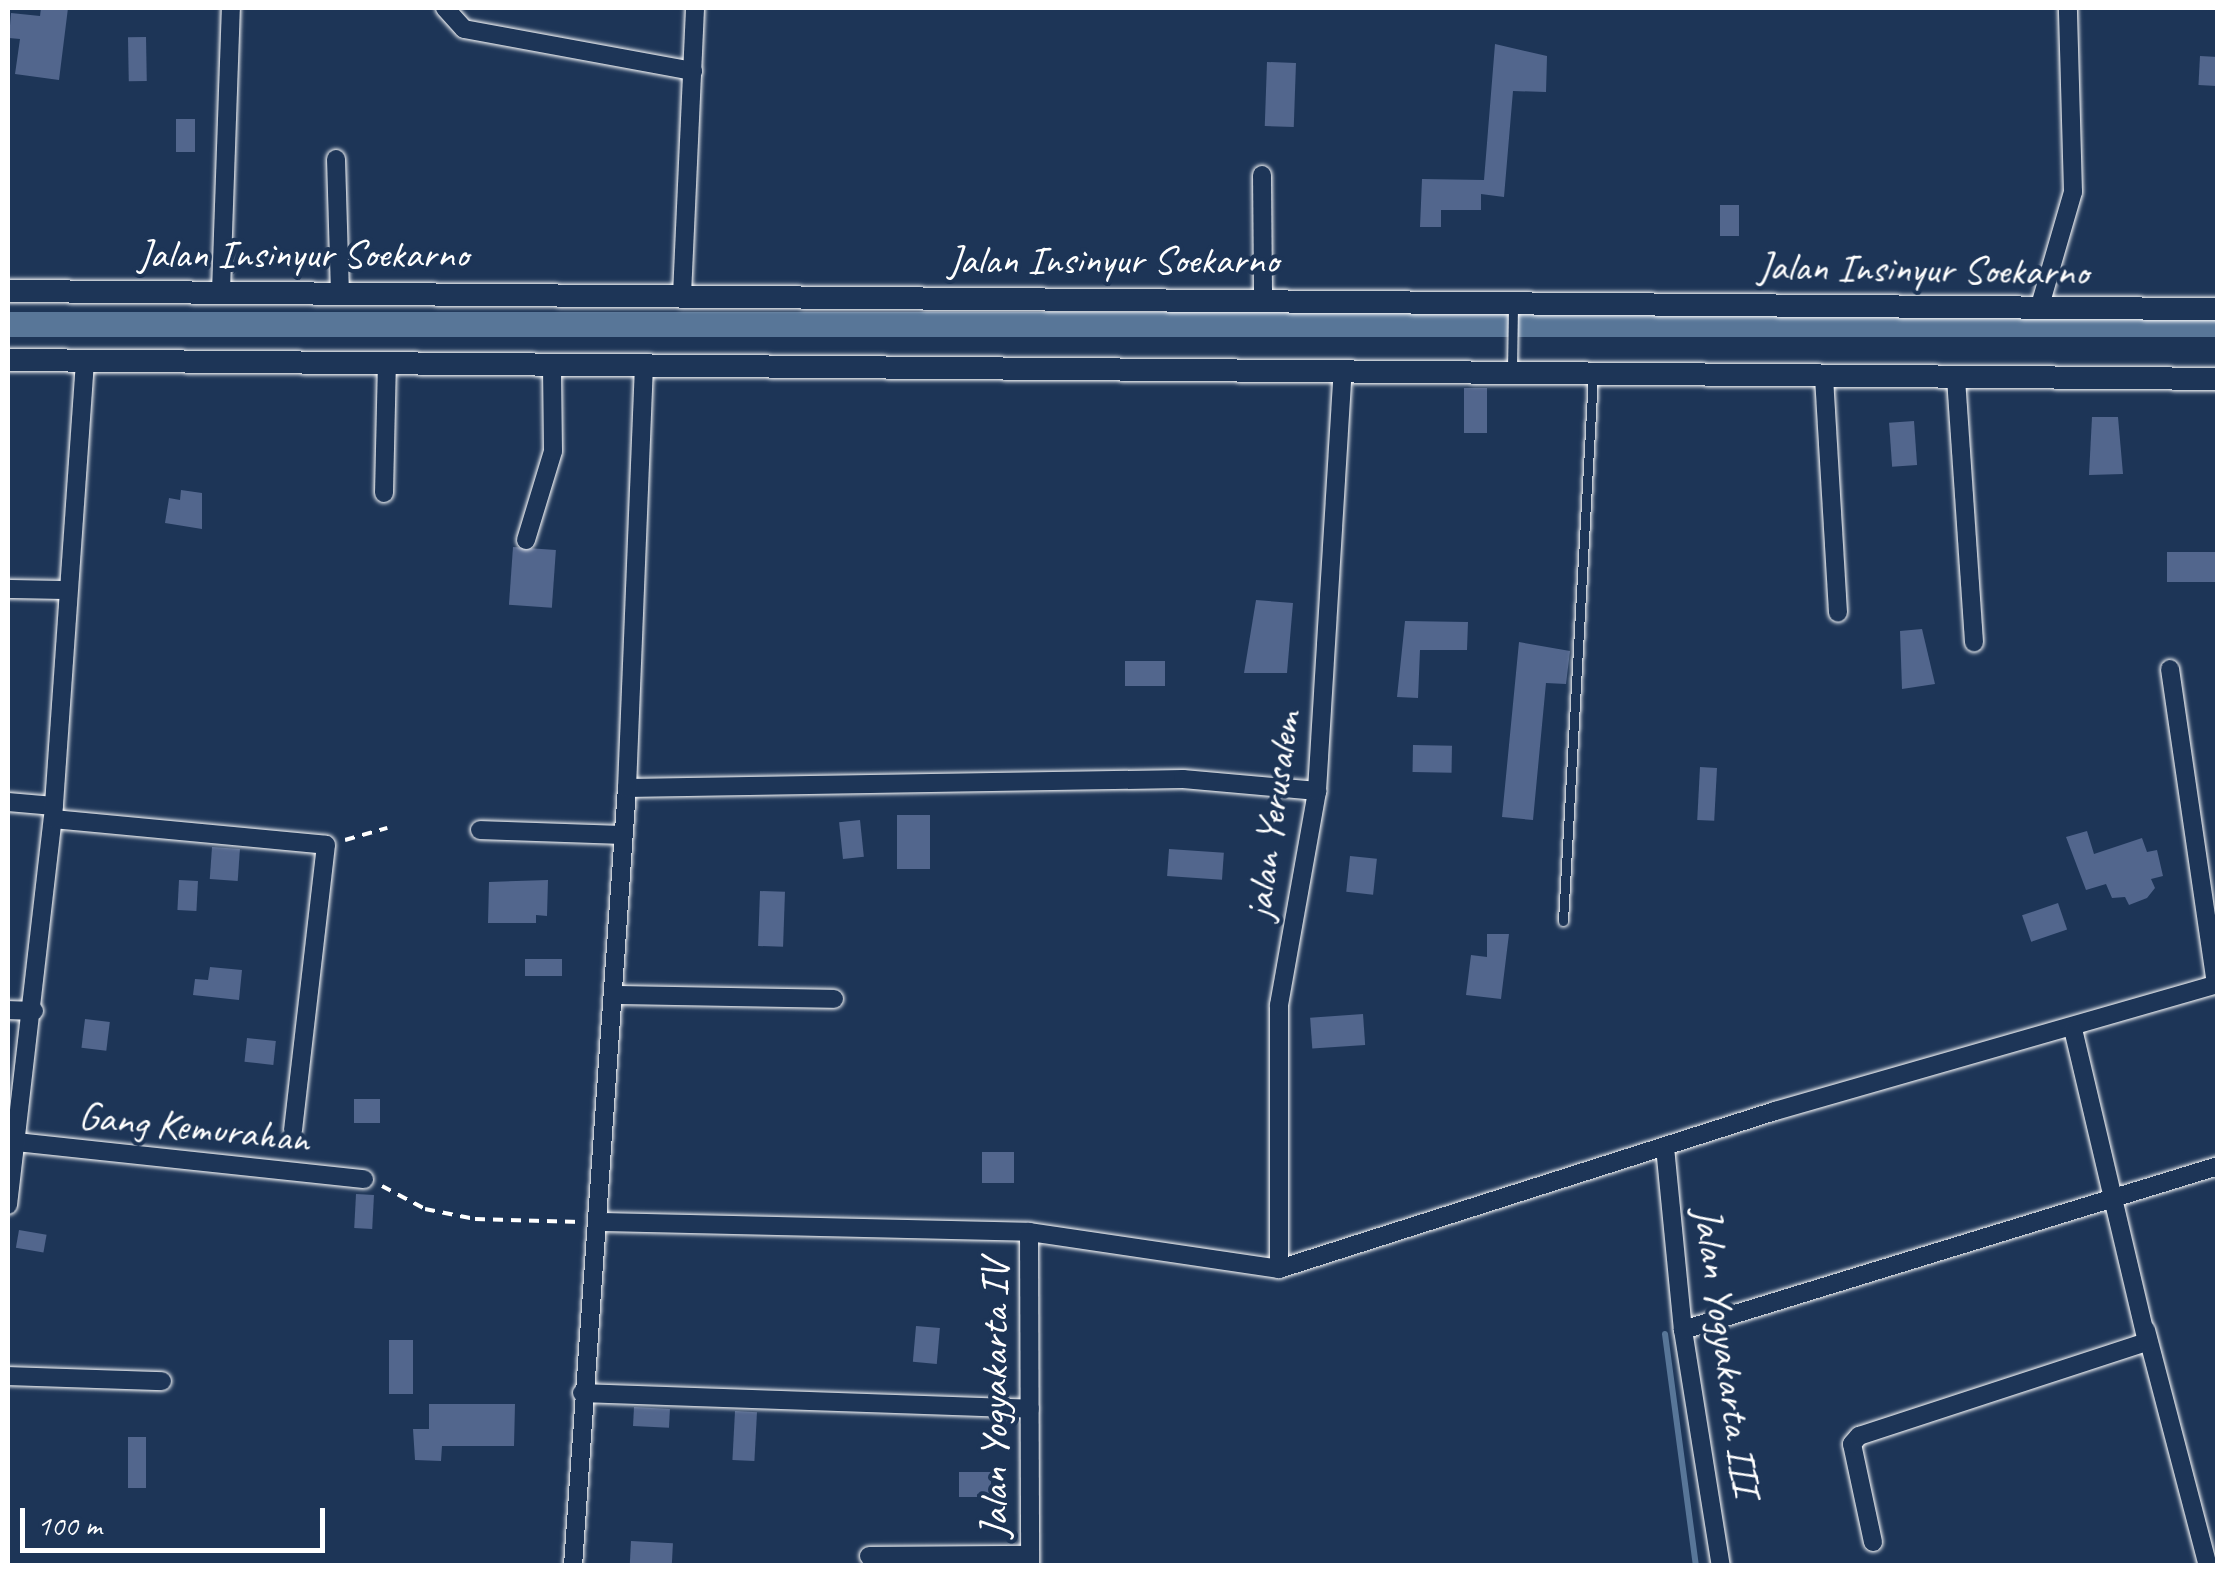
<!DOCTYPE html>
<html>
<head>
<meta charset="utf-8">
<style>
	body { margin:0 }
	#map { position:relative; width:2225px; height:1573px; overflow:hidden; background:#1d3557; font-family:Caveat,sans-serif }
	div>[style] { position:absolute }
	.water>* { inset:0; background:#587698; transform-origin:0 0 }
	.stream>* { height:6px; margin:-3px; padding:0 3px; transform-origin:3px; border-radius:3px; background:#587698 }
	.building>* { inset:0; background:#52668d; transform-origin:0 0 }
	.path>* { height:4px; margin-top:-2px; transform-origin:0; background:repeating-linear-gradient(90deg,#fff 0 10px,transparent 0 18px) }
	.roads { filter:drop-shadow(0 0 2px #fff) drop-shadow(0 0 2px #fff) }
	.service>* { height:9px; margin:-4.5px; padding:0 4.5px; transform-origin:4.5px; border-radius:4.5px; background:#1d3557 }
	.minor>* { height:18px; margin:-9px; padding:0 9px; transform-origin:9px; border-radius:9px; background:#1d3557 }
	.tertiary>* { height:22px; margin:-11px; padding:0 11px; transform-origin:11px; border-radius:11px; background:#1d3557 }
	span { translate:-50% -50%; white-space:nowrap; text-align:center; line-height:1.15; -webkit-text-stroke:8px #1d3557; paint-order:stroke }
	.street-label { font-size:40px; color:#fff }
	.frame { position:absolute; inset:0; border:10px solid #fff; pointer-events:none }
	.scale { position:absolute; left:20px; top:1508px; width:305px; height:45px; box-sizing:border-box; border:5px solid #fff; border-top:0; padding-left:12px; font-size:30px; line-height:35px; white-space:nowrap; color:#fff; -webkit-text-stroke:8px #1d3557; paint-order:stroke }
</style>
</head>
<body>
<div id="map">
	<div class="water">
		<div style="left:8px;top:312px;width:2209px;height:25px"></div>
	</div>
	<div class="stream">
		<div style="left:1665px;top:1334px;width:234px;rotate:82.4deg"></div>
	</div>
	<div class="building">
		<div style="clip-path:polygon(41px 8px,68px 8px,59px 80px,15px 74px,20px 39px,9px 38px,11px 13px,40px 16px)"></div>
		<div style="left:146px;top:37px;width:44px;height:18px;rotate:89deg"></div>
		<div style="clip-path:polygon(1495px 44px,1547px 56px,1546px 92px,1513px 91px,1504px 197px,1481px 194px,1481px 210px,1441px 210px,1441px 227px,1420px 227px,1422px 179px,1484px 180px)"></div>
		<div style="left:2200px;top:56px;width:18px;height:29px;rotate:3deg"></div>
		<div style="left:1267px;top:62px;width:29px;height:64px;rotate:2deg"></div>
		<div style="left:176px;top:119px;width:19px;height:33px"></div>
		<div style="left:1720px;top:205px;width:19px;height:31px"></div>
		<div style="left:1464px;top:388px;width:23px;height:45px"></div>
		<div style="clip-path:polygon(2092px 417px,2118px 417px,2123px 474px,2089px 475px)"></div>
		<div style="left:1914px;top:421px;width:44px;height:25px;rotate:86deg"></div>
		<div style="clip-path:polygon(181px 490px,202px 493px,202px 529px,165px 523px,169px 498px,180px 500px)"></div>
		<div style="left:513px;top:547px;width:43px;height:58px;rotate:4deg"></div>
		<div style="left:2218px;top:552px;width:30px;height:51px;rotate:90deg"></div>
		<div style="clip-path:polygon(1256px 600px,1293px 603px,1287px 673px,1244px 673px)"></div>
		<div style="clip-path:polygon(1405px 621px,1468px 622px,1467px 650px,1420px 650px,1418px 698px,1397px 697px)"></div>
		<div style="clip-path:polygon(1922px 629px,1935px 684px,1902px 689px,1900px 631px)"></div>
		<div style="clip-path:polygon(1519px 642px,1570px 651px,1566px 684px,1546px 683px,1533px 820px,1502px 817px)"></div>
		<div style="left:1165px;top:661px;width:25px;height:40px;rotate:90deg"></div>
		<div style="left:1413px;top:745px;width:39px;height:27px;rotate:1deg"></div>
		<div style="left:1700px;top:767px;width:17px;height:53px;rotate:3deg"></div>
		<div style="left:897px;top:815px;width:33px;height:54px"></div>
		<div style="left:860px;top:820px;width:37px;height:21px;rotate:84deg"></div>
		<div style="clip-path:polygon(2087px 831px,2094px 854px,2142px 838px,2147px 852px,2157px 850px,2163px 876px,2151px 879px,2155px 888px,2147px 898px,2129px 905px,2125px 897px,2112px 898px,2106px 884px,2086px 890px,2066px 837px)"></div>
		<div style="left:212px;top:847px;width:28px;height:32px;rotate:4deg"></div>
		<div style="left:1169px;top:849px;width:55px;height:27px;rotate:4deg"></div>
		<div style="left:1350px;top:856px;width:27px;height:36px;rotate:6deg"></div>
		<div style="left:179px;top:880px;width:19px;height:30px;rotate:3deg"></div>
		<div style="clip-path:polygon(548px 880px,547px 916px,536px 915px,536px 923px,488px 923px,489px 882px)"></div>
		<div style="left:760px;top:891px;width:25px;height:55px;rotate:2deg"></div>
		<div style="left:2058px;top:903px;width:28px;height:38px;rotate:71deg"></div>
		<div style="clip-path:polygon(1487px 934px,1509px 934px,1501px 999px,1466px 995px,1471px 955px,1487px 957px)"></div>
		<div style="left:525px;top:959px;width:37px;height:17px"></div>
		<div style="clip-path:polygon(210px 967px,242px 970px,239px 1000px,193px 995px,195px 979px,208px 980px)"></div>
		<div style="left:1363px;top:1014px;width:31px;height:53px;rotate:86deg"></div>
		<div style="left:85px;top:1019px;width:25px;height:29px;rotate:7deg"></div>
		<div style="left:247px;top:1038px;width:29px;height:24px;rotate:6deg"></div>
		<div style="left:354px;top:1099px;width:26px;height:24px"></div>
		<div style="left:982px;top:1152px;width:32px;height:31px"></div>
		<div style="left:356px;top:1194px;width:18px;height:34px;rotate:3deg"></div>
		<div style="left:19px;top:1230px;width:28px;height:18px;rotate:10deg"></div>
		<div style="left:916px;top:1326px;width:24px;height:36px;rotate:5deg"></div>
		<div style="left:389px;top:1340px;width:24px;height:54px"></div>
		<div style="clip-path:polygon(429px 1404px,515px 1404px,514px 1446px,442px 1446px,441px 1461px,415px 1460px,413px 1429px,429px 1429px)"></div>
		<div style="left:634px;top:1407px;width:36px;height:19px;rotate:3deg"></div>
		<div style="left:735px;top:1411px;width:22px;height:49px;rotate:3deg"></div>
		<div style="left:128px;top:1437px;width:18px;height:51px"></div>
		<div style="left:959px;top:1472px;width:32px;height:25px"></div>
		<div style="left:631px;top:1541px;width:42px;height:25px;rotate:3deg"></div>
	</div>
	<div class="path">
		<div style="left:345px;top:840px;width:44px;rotate:-15.9deg"></div>
		<div style="left:382px;top:1186px;width:49px;rotate:28.1deg"></div>
		<div style="left:425px;top:1209px;width:51px;rotate:11.3deg"></div>
		<div style="left:475px;top:1219px;width:106px;rotate:1.6deg"></div>
	</div>
	<div class="roads">
		<div class="service">
			<div style="left:1512px;top:370px;width:64px;rotate:-89.1deg"></div>
			<div style="left:1563px;top:921px;width:546px;rotate:-86.85deg"></div>
		</div>
		<div class="minor">
			<div style="left:445px;top:8px;width:28px;rotate:48deg"></div>
			<div style="left:464px;top:29px;width:233px;rotate:10.4deg"></div>
			<div style="left:336px;top:159px;width:131px;rotate:88.3deg"></div>
			<div style="left:1262px;top:175px;width:123px;rotate:89.5deg"></div>
			<div style="left:221px;top:291px;width:283px;rotate:-88deg"></div>
			<div style="left:682px;top:295px;width:287px;rotate:-87.4deg"></div>
			<div style="left:2039px;top:309px;width:122px;rotate:-73.8deg"></div>
			<div style="left:2073px;top:192px;width:184px;rotate:-91.6deg"></div>
			<div style="left:1824px;top:377px;width:236px;rotate:86.6deg"></div>
			<div style="left:1956px;top:378px;width:265px;rotate:86.1deg"></div>
			<div style="left:384px;top:493px;width:131px;rotate:-88.7deg"></div>
			<div style="left:526px;top:540px;width:93px;rotate:-73.1deg"></div>
			<div style="left:553px;top:451px;width:87px;rotate:-90.7deg"></div>
			<div style="left:8px;top:589px;width:59px;rotate:1deg"></div>
			<div style="left:2170px;top:669px;width:319px;rotate:81.7deg"></div>
			<div style="left:627px;top:788px;width:556px;rotate:-0.93deg"></div>
			<div style="left:1183px;top:779px;width:135px;rotate:5.1deg"></div>
			<div style="left:8px;top:802px;width:46px;rotate:5deg"></div>
			<div style="left:53px;top:819px;width:274px;rotate:5.4deg"></div>
			<div style="left:326px;top:845px;width:287px;rotate:96.6deg"></div>
			<div style="left:480px;top:830px;width:141px;rotate:2deg"></div>
			<div style="left:614px;top:995px;width:220px;rotate:1deg"></div>
			<div style="left:8px;top:1010px;width:26px;rotate:2deg"></div>
			<div style="left:16px;top:1142px;width:350px;rotate:6.1deg"></div>
			<div style="left:1665px;top:1147px;width:184px;rotate:84.4deg"></div>
			<div style="left:1683px;top:1330px;width:239px;rotate:80.9deg"></div>
			<div style="left:8px;top:1205px;width:389px;rotate:-83.4deg"></div>
			<div style="left:53px;top:819px;width:459px;rotate:-86deg"></div>
			<div style="left:601px;top:1222px;width:428px;rotate:1.3deg"></div>
			<div style="left:1029px;top:1232px;width:253px;rotate:8.4deg"></div>
			<div style="left:1279px;top:1269px;width:521px;rotate:-17.67deg"></div>
			<div style="left:1775px;top:1111px;width:461px;rotate:-16deg"></div>
			<div style="left:1029px;top:1232px;width:334px;rotate:89.8deg"></div>
			<div style="left:1279px;top:1269px;width:264px;rotate:-90deg"></div>
			<div style="left:1279px;top:1005px;width:217px;rotate:-79.9deg"></div>
			<div style="left:1317px;top:791px;width:421px;rotate:-86.5deg"></div>
			<div style="left:1683px;top:1330px;width:560px;rotate:-17.04deg"></div>
			<div style="left:2146px;top:1330px;width:244px;rotate:75.3deg"></div>
			<div style="left:8px;top:1376px;width:154px;rotate:1.9deg"></div>
			<div style="left:582px;top:1393px;width:448px;rotate:2deg"></div>
			<div style="left:1873px;top:1542px;width:100px;rotate:-102.1deg"></div>
			<div style="left:1852px;top:1444px;width:11px;rotate:-49deg"></div>
			<div style="left:1859px;top:1436px;width:303px;rotate:-18.1deg"></div>
			<div style="left:2147px;top:1342px;width:321px;rotate:-103.3deg"></div>
			<div style="left:869px;top:1556px;width:161px;rotate:-0.4deg"></div>
			<div style="left:573px;top:1566px;width:780px;rotate:-86.03deg"></div>
			<div style="left:627px;top:788px;width:425px;rotate:-87.7deg"></div>
		</div>
		<div class="tertiary">
			<div style="left:8px;top:291px;width:2210px;rotate:0.47deg"></div>
			<div style="left:8px;top:360px;width:2210px;rotate:0.49deg"></div>
		</div>
	</div>
	<div class="street-label">
		<span style="left:303px;top:254px">Jalan Insinyur Soekarno</span>
		<span style="left:1113px;top:260px">Jalan Insinyur Soekarno</span>
		<span style="left:1923px;top:269px;rotate:1deg">Jalan Insinyur Soekarno</span>
		<span style="left:1272px;top:815px;rotate:-82deg">jalan Yerusalem</span>
		<span style="left:194px;top:1127px;rotate:6deg">Gang Kemurahan</span>
		<span style="left:1727px;top:1351px;rotate:82deg">Jalan Yogyakarta III</span>
		<span style="left:994px;top:1399px;rotate:-90deg">Jalan Yogyakarta IV</span>
	</div>
	<div class="frame"></div>
	<div class="scale">100 m</div>
</div>
</body>
</html>
